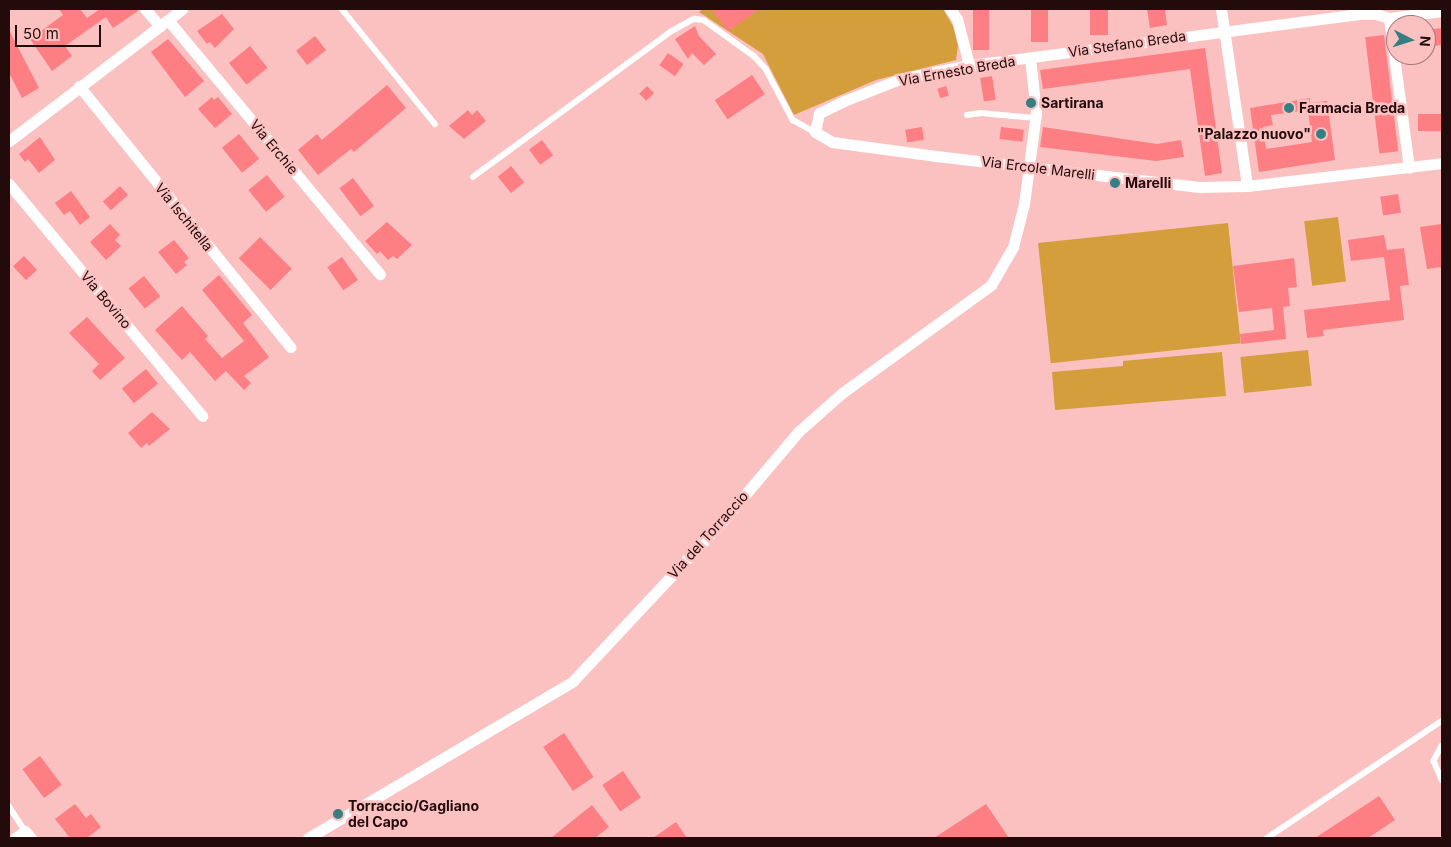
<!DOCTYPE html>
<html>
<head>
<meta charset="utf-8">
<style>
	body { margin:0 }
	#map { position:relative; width:1451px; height:847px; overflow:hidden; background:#fac1c0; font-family:Inter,sans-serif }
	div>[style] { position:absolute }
	.green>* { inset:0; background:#d49e3d; transform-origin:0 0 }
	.building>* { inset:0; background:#fd7e83; transform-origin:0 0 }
	.lane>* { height:5.5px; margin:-2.75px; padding:0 2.75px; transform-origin:2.75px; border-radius:2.75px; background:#fff }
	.street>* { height:11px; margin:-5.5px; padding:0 5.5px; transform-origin:5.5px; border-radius:5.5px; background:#fff }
	.dots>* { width:14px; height:14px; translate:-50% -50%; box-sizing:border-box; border:2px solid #fac1c0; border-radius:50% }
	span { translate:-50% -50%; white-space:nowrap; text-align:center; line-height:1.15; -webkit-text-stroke:5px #fac1c0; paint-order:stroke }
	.street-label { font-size:14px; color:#230b0c }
	.poi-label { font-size:14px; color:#230b0c; font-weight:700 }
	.left { translate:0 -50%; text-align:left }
	.right { translate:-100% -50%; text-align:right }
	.frame { position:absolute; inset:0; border:10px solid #230b0c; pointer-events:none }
	.north { position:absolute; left:1386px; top:15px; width:50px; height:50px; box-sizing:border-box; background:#fac1c0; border:1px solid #a47878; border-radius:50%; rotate:95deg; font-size:14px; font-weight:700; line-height:20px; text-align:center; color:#230b0c }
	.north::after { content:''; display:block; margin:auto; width:18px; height:22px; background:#357e81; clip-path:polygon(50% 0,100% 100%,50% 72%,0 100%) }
	.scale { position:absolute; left:15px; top:25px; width:86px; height:22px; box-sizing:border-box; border:2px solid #230b0c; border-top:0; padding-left:6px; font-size:15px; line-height:18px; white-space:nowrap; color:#230b0c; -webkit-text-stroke:4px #fac1c0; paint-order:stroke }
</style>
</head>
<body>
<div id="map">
	<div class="green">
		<div style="clip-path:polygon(703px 9px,943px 9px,953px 26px,958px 46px,956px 60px,876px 80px,794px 115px,763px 54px,699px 12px)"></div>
		<div style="left:1338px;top:217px;width:65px;height:34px;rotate:83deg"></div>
		<div style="left:1228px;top:223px;width:121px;height:191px;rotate:84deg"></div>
		<div style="left:1308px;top:350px;width:36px;height:68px;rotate:84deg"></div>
		<div style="clip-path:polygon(1222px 352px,1226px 396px,1055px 410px,1052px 372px,1123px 366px,1123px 361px)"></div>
	</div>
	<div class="building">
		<div style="clip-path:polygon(59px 9px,80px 9px,87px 18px,100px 9px,138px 9px,138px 11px,113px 28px,106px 17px,65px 46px,72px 56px,52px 71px,30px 39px,63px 15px)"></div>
		<div style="clip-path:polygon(711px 9px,760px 9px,728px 31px)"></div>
		<div style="left:973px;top:9px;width:16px;height:41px"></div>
		<div style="left:1031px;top:9px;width:17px;height:33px"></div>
		<div style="left:1090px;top:9px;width:18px;height:26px"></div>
		<div style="clip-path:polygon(1147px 9px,1165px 9px,1167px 25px,1150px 28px)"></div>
		<div style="clip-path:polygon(222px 14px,234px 29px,215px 48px,210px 42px,207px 44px,197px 31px)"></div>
		<div style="clip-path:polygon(695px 26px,699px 36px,716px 54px,704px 65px,692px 53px,688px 59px,675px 39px)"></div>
		<div style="clip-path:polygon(1442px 28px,1442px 45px,1426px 47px,1426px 30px)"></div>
		<div style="clip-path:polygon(9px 30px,39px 88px,22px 98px,9px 73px)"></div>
		<div style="left:1384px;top:35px;width:117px;height:19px;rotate:83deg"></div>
		<div style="left:315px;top:36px;width:18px;height:24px;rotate:52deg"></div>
		<div style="clip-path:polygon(168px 39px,204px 81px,185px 97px,151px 52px)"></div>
		<div style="left:250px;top:46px;width:28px;height:27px;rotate:51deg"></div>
		<div style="clip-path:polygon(1205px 48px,1222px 173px,1205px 176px,1190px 69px,1043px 89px,1040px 70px)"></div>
		<div style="left:668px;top:53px;width:19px;height:15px;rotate:35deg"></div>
		<div style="left:752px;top:75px;width:23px;height:45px;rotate:56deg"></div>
		<div style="left:992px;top:76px;width:24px;height:12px;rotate:81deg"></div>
		<div style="clip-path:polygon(387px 85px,406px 108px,354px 152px,351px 149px,318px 175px,298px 150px,317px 134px,322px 140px)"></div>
		<div style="left:647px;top:86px;width:10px;height:11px;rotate:45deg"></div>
		<div style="left:946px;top:86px;width:10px;height:9px;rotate:73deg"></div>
		<div style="clip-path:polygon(212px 97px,214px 100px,218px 97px,232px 114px,215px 128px,198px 109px)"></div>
		<div style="clip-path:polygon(evenodd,1310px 98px,1310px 103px,1327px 101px,1335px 160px,1259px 172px,1250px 108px,1310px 98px,1308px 110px,1312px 142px,1266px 149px,1263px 127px,1273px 125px,1271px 115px,1308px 110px)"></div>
		<div style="clip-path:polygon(468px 110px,472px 115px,477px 110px,486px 121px,464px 139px,449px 126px)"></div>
		<div style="left:1442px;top:114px;width:17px;height:24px;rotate:90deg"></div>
		<div style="left:922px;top:127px;width:13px;height:17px;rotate:81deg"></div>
		<div style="left:1001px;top:127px;width:23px;height:12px;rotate:7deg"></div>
		<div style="clip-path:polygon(1043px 127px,1157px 144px,1181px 140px,1184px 157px,1156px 161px,1040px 147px)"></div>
		<div style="left:239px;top:134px;width:32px;height:22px;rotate:51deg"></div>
		<div style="clip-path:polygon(40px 137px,55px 160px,39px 173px,28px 159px,25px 162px,19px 154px)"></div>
		<div style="left:542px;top:140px;width:19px;height:16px;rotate:54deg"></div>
		<div style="left:511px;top:166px;width:21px;height:17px;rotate:51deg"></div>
		<div style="left:267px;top:175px;width:28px;height:24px;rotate:51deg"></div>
		<div style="left:353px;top:178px;width:35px;height:17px;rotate:53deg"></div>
		<div style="left:120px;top:186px;width:12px;height:23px;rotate:48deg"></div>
		<div style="clip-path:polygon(71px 191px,90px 217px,80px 225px,70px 211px,64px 215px,55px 203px)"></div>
		<div style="left:1398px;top:194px;width:19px;height:18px;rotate:81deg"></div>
		<div style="clip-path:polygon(387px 222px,412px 245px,397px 259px,393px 256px,388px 260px,380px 251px,377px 254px,365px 241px)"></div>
		<div style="clip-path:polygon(110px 224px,120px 235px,115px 240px,121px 246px,106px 260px,90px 242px)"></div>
		<div style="clip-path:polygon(1442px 224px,1442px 267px,1427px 269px,1420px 227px)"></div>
		<div style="clip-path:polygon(1384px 235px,1387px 250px,1404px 248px,1409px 285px,1400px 286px,1404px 320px,1323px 330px,1324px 336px,1307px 338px,1304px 310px,1390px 300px,1384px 257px,1351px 261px,1348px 240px)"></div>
		<div style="left:260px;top:237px;width:45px;height:30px;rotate:45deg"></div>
		<div style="clip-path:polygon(174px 240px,189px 258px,184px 262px,187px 265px,176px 274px,158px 252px)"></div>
		<div style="left:24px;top:256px;width:19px;height:15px;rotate:47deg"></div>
		<div style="left:342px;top:257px;width:28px;height:18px;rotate:55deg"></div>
		<div style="clip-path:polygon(1294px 258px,1297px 287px,1288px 288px,1290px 306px,1283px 307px,1286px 339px,1241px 344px,1240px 334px,1274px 330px,1272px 308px,1239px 312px,1233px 266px)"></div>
		<div style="clip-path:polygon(219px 275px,252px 315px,243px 323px,269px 357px,244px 376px,251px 383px,244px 390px,226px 371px,215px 381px,190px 352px,182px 360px,155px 330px,182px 306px,208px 336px,205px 339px,222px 358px,244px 341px,202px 290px)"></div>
		<div style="left:144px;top:276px;width:26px;height:20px;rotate:51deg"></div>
		<div style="clip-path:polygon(87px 317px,125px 358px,100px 380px,92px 371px,99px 364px,69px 333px)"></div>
		<div style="left:146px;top:369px;width:19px;height:31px;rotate:51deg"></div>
		<div style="clip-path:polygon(152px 412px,170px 429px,149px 446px,147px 443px,141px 448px,128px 433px)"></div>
		<div style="left:564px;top:733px;width:53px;height:25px;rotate:56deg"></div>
		<div style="left:40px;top:756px;width:36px;height:22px;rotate:53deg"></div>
		<div style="left:623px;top:771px;width:32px;height:25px;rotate:56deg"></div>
		<div style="clip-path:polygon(1379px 796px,1395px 820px,1368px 838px,1315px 838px)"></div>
		<div style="clip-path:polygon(75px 804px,86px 818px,91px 814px,101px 827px,87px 838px,70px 838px,55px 819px)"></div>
		<div style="clip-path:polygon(986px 804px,1009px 838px,934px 838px)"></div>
		<div style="clip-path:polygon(592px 805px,609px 827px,595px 838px,551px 838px)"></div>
		<div style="clip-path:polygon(676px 822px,687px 838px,653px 838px)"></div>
	</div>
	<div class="lane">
		<div style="left:342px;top:9px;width:148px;rotate:51deg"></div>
		<div style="left:967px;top:115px;width:14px;rotate:-8deg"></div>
		<div style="left:981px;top:113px;width:54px;rotate:5.3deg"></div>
		<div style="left:473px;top:177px;width:247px;rotate:-36.3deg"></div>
		<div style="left:672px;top:31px;width:25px;rotate:-29deg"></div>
		<div style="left:694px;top:19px;width:10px;rotate:6deg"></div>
		<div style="left:704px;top:20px;width:62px;rotate:35.8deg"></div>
		<div style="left:754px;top:56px;width:18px;rotate:47deg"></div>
		<div style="left:766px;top:69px;width:58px;rotate:62.1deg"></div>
		<div style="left:793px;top:120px;width:25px;rotate:29deg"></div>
		<div style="left:1442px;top:746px;width:17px;rotate:118deg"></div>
		<div style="left:1434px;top:761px;width:21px;rotate:67deg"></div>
		<div style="left:9px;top:806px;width:30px;rotate:57deg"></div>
		<div style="left:1267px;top:838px;width:211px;rotate:-33.8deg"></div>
	</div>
	<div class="street">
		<div style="left:145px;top:9px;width:23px;rotate:49deg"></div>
		<div style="left:950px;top:9px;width:12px;rotate:55deg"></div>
		<div style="left:957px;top:19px;width:48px;rotate:75.4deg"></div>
		<div style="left:1221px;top:9px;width:179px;rotate:81.6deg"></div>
		<div style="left:1442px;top:11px;width:53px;rotate:172.5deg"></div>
		<div style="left:1389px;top:18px;width:14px;rotate:-163deg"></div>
		<div style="left:1376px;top:14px;width:17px;rotate:180deg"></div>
		<div style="left:1359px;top:14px;width:393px;rotate:172.5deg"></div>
		<div style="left:969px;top:65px;width:70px;rotate:168.5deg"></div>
		<div style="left:900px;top:79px;width:60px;rotate:158.6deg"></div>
		<div style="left:844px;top:101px;width:28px;rotate:154deg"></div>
		<div style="left:819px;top:113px;width:19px;rotate:102deg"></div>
		<div style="left:815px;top:132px;width:20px;rotate:30deg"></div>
		<div style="left:832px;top:142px;width:105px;rotate:7.7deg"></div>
		<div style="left:936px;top:156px;width:265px;rotate:6.7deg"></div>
		<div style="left:1199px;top:187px;width:48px;rotate:-1.2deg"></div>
		<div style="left:1247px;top:186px;width:196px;rotate:-6.7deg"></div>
		<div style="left:1389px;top:18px;width:151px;rotate:82.4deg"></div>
		<div style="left:168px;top:20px;width:331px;rotate:50.2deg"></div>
		<div style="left:79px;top:86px;width:336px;rotate:51deg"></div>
		<div style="left:9px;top:141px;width:218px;rotate:-37.3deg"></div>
		<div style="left:9px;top:184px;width:302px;rotate:50.2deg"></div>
		<div style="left:15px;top:838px;width:12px;rotate:-35deg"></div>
		<div style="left:25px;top:831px;width:9px;rotate:49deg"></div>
		<div style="left:308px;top:838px;width:308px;rotate:-30.6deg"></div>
		<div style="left:573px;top:681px;width:218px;rotate:-46.9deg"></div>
		<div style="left:722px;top:522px;width:118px;rotate:-49.8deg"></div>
		<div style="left:798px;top:432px;width:59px;rotate:-41.6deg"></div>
		<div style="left:842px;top:393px;width:184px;rotate:-35.9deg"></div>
		<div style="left:991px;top:285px;width:44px;rotate:-59.9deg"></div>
		<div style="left:1013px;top:247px;width:44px;rotate:-75.7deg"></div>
		<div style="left:1024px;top:204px;width:92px;rotate:-82.5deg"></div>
		<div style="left:1036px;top:113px;width:55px;rotate:-96.2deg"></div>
	</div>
	<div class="dots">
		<div style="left:1031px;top:103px;background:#357e81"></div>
		<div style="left:1289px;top:108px;background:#357e81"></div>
		<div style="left:1321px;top:134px;background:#357e81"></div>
		<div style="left:1115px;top:183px;background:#357e81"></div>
		<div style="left:338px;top:814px;background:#357e81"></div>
	</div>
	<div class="street-label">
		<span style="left:1127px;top:44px;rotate:-8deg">Via Stefano Breda</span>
		<span style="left:957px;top:71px;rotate:-10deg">Via Ernesto Breda</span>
		<span style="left:274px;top:147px;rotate:50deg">Via Erchie</span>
		<span style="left:1038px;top:168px;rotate:7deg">Via Ercole Marelli</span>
		<span style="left:184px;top:217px;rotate:51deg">Via Ischitella</span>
		<span style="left:106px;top:300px;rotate:50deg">Via Bovino</span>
		<span style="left:708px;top:535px;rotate:-48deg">Via del Torraccio</span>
	</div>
	<div class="poi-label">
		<span class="left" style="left:1041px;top:103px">Sartirana</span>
		<span class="left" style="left:1299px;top:108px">Farmacia Breda</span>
		<span class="right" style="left:1311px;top:134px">"Palazzo nuovo"</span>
		<span class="left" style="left:1125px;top:183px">Marelli</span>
		<span class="left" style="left:348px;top:814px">Torraccio/Gagliano<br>del Capo</span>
	</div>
	<div class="frame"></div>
	<div class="north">N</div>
	<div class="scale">50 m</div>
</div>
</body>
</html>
